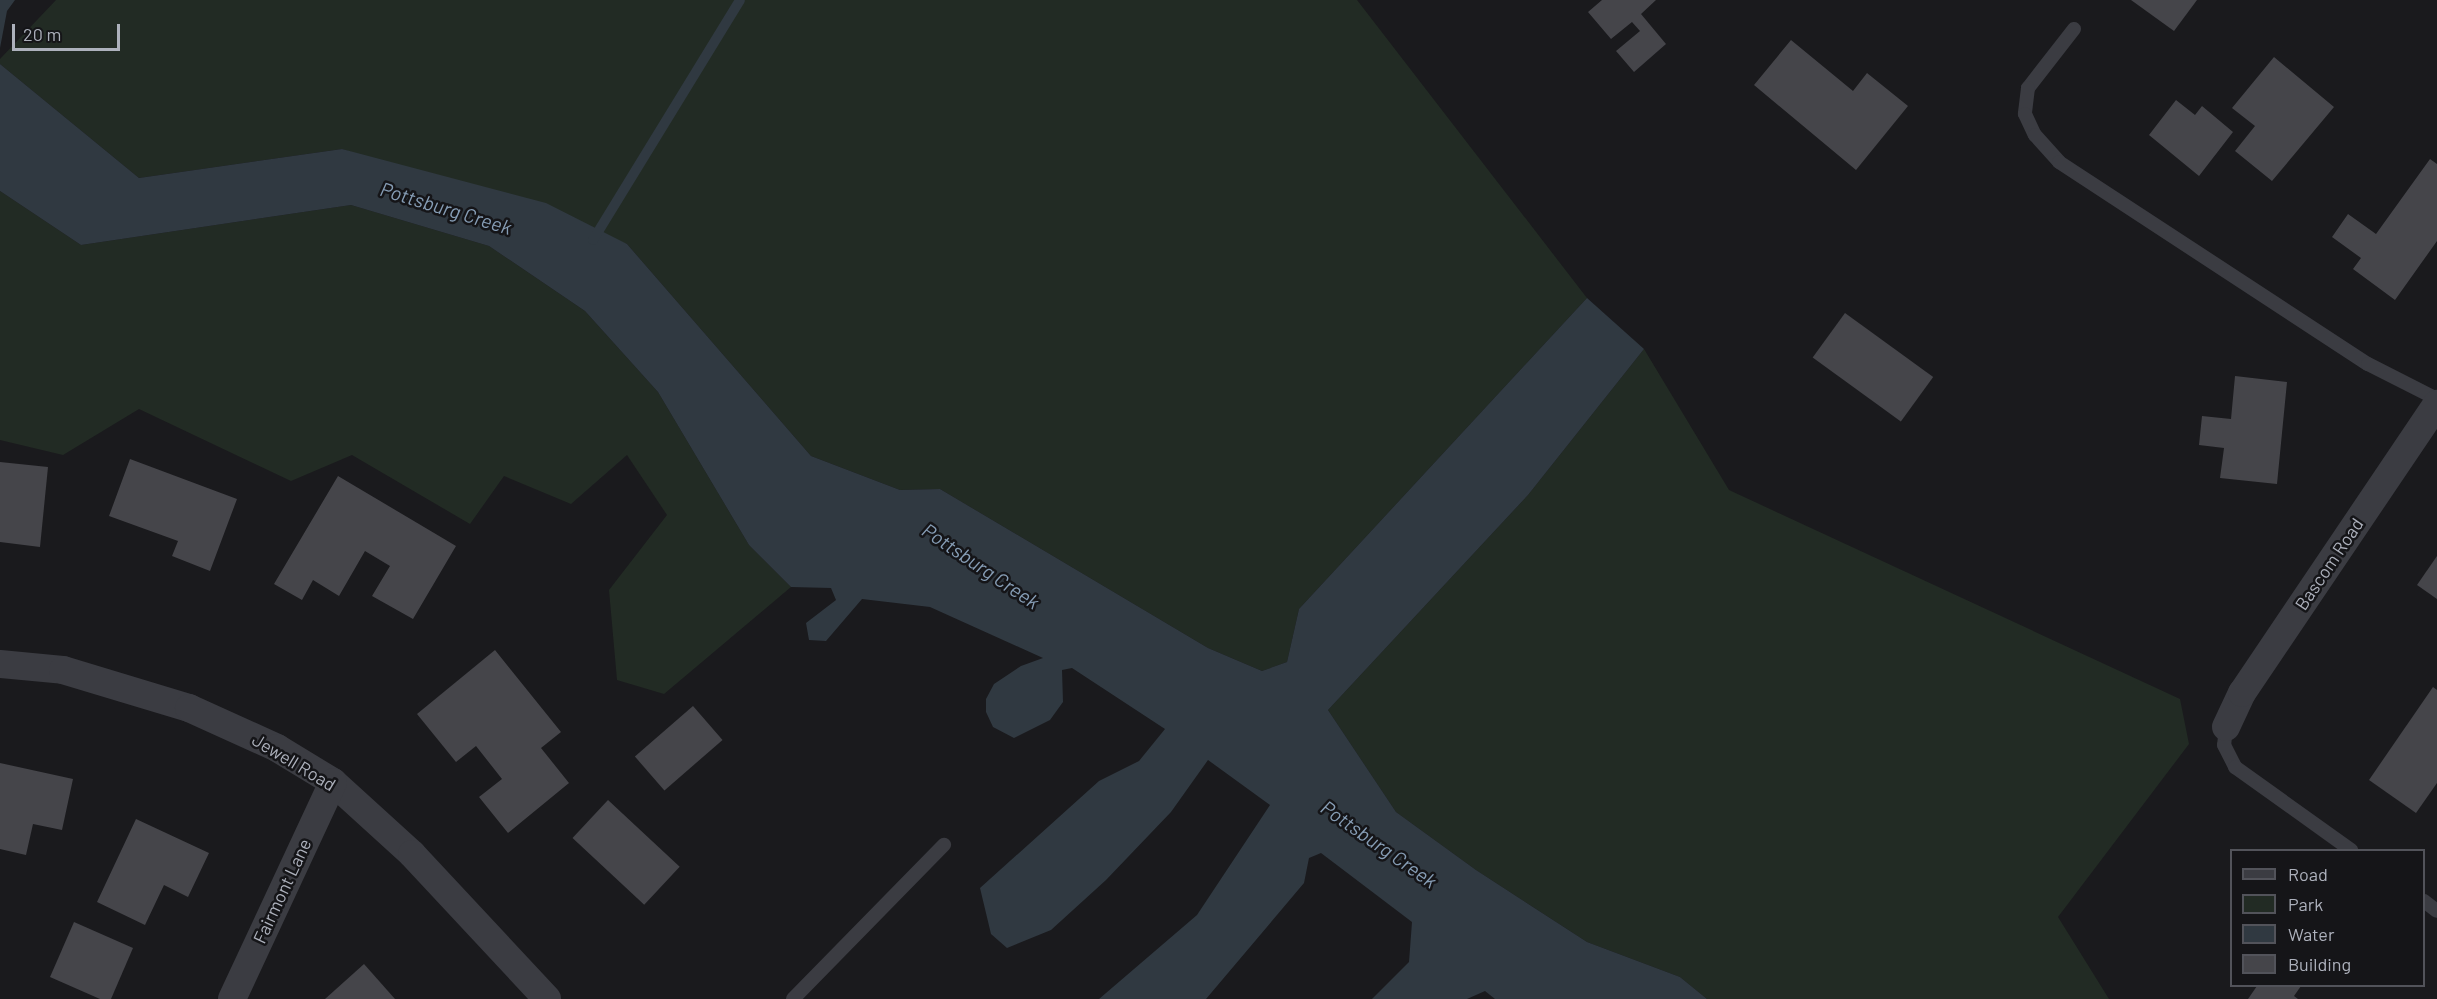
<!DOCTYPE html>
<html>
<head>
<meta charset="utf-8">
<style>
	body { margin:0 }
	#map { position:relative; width:2437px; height:999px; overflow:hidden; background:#1a1a1d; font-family:Barlow,sans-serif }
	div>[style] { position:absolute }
	.green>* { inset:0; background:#222b24 }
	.water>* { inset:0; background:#303941 }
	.stream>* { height:10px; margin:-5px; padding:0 5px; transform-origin:5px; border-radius:5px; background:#303941 }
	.building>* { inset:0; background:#45454a; transform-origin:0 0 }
	.lane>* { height:14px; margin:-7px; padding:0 7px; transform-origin:7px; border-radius:7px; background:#3b3c42 }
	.street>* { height:28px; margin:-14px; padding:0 14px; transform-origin:14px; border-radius:14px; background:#3b3c42 }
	span { translate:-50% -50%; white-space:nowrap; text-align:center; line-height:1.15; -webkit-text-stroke:5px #151518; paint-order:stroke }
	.street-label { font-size:18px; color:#adb1bc }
	.water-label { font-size:20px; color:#869db5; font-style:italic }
	.legend { position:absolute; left:2230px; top:849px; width:195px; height:138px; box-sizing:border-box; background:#151518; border:2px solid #52535a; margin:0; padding:8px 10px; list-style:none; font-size:18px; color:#adb1bc }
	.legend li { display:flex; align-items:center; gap:12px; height:30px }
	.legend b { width:30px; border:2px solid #52535a }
	.scale { position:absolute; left:12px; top:24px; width:108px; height:27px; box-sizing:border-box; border:3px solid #adb1bc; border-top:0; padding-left:8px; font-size:18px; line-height:21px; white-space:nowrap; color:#adb1bc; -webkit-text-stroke:4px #151518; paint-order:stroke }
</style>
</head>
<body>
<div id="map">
	<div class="green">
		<div style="clip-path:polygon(56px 0,1357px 0,1587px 298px,1299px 609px,1287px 662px,1262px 671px,1208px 648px,940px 489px,900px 490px,811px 456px,627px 244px,342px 149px,139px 178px,0 64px,0 59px)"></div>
		<div style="clip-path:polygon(0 191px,81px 245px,351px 205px,489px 246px,585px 311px,658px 392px,749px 545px,791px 587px,664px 694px,617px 680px,609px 590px,667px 515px,627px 455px,571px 504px,504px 476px,470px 524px,352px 455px,291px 481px,139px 409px,63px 455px,0 440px)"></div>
		<div style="clip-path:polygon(1644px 349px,1729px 490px,2180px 699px,2189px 744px,2058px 917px,2109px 999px,1707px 999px,1680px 977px,1587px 942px,1476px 870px,1396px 812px,1328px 710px,1528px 495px)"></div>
	</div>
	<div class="water">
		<div style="clip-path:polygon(0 0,15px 0,7px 11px,0 48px)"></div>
		<div style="clip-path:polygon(0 64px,139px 178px,342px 149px,546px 203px,627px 244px,811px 456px,900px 490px,940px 489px,1208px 648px,1262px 671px,1287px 662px,1299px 609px,1587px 298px,1644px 349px,1528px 495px,1328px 710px,1396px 812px,1476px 870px,1587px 942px,1680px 977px,1707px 999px,1495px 999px,1485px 991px,1467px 999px,1372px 999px,1409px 962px,1412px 922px,1321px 853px,1309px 858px,1304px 883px,1206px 999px,1099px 999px,1197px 915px,1270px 805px,1208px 760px,1171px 812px,1106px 880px,1051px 930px,1007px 948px,991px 934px,980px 888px,1099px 781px,1139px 761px,1165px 729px,1072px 668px,1062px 670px,1063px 702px,1050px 720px,1014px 738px,993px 727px,986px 712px,986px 699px,994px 684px,1021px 666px,1043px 658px,930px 607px,862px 599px,826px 641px,809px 640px,806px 623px,836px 600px,831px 588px,791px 587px,749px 545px,658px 392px,585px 311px,489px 246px,351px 205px,81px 245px,0 191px)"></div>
	</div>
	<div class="stream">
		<div style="left:593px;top:240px;width:281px;rotate:-58.5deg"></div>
	</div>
	<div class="building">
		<div style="clip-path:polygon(1602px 0,1656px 0,1641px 14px,1666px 44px,1634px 72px,1616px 51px,1640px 31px,1632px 22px,1611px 39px,1588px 12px)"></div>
		<div style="clip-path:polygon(2131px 0,2197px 0,2174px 31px)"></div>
		<div style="clip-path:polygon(1791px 40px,1853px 91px,1867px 73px,1908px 106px,1856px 170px,1754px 85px)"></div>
		<div style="clip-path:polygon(2274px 57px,2334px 107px,2272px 181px,2235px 151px,2255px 126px,2232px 108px)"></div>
		<div style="clip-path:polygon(2176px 100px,2195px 115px,2202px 106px,2233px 132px,2199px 176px,2149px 135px)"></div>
		<div style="clip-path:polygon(2430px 159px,2437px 164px,2437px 241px,2395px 300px,2353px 269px,2361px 258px,2332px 237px,2348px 214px,2376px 234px)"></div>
		<div style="left:1845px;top:313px;width:109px;height:55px;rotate:36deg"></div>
		<div style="clip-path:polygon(2235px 376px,2287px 382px,2277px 484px,2220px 478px,2224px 448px,2199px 445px,2202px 416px,2231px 419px)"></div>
		<div style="clip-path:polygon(130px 459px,237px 499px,210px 571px,172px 556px,178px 541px,109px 516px)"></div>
		<div style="clip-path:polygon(0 462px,48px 467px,40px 547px,0 542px)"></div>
		<div style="clip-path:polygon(338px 476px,456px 546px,413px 619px,372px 596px,390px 566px,365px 551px,339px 596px,313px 580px,302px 600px,274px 584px)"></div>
		<div style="clip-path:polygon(2437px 556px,2437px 599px,2417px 585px)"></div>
		<div style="clip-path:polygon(495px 650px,561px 732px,541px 748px,569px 783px,508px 833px,479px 797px,502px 779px,476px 746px,456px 762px,417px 714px)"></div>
		<div style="clip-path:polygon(2433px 687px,2437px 690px,2437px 783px,2416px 813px,2369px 780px)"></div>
		<div style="left:693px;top:706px;width:45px;height:77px;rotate:49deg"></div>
		<div style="clip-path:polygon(0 763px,73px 779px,62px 830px,33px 824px,26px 855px,0 849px)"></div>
		<div style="left:608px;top:800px;width:98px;height:52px;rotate:43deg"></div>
		<div style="clip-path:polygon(136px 819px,209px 853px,188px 897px,164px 885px,145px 925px,97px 902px)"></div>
		<div style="clip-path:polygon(74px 922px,133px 948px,111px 999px,100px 999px,50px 977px)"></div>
		<div style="clip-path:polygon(364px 964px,395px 999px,325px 999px)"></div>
		<div style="clip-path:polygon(2257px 986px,2301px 986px,2294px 996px,2298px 999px,2248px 999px)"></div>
	</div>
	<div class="lane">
		<div style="left:2074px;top:29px;width:75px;rotate:127.9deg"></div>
		<div style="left:2028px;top:88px;width:26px;rotate:97deg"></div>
		<div style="left:2025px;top:114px;width:23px;rotate:65deg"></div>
		<div style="left:2035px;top:135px;width:36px;rotate:48deg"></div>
		<div style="left:2059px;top:162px;width:369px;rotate:33.2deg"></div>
		<div style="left:2368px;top:364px;width:77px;rotate:26.9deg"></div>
		<div style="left:2226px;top:727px;width:18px;rotate:96deg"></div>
		<div style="left:2224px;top:745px;width:25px;rotate:63deg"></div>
		<div style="left:2235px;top:767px;width:143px;rotate:35.6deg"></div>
		<div style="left:2424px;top:901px;width:16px;rotate:38deg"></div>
		<div style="left:793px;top:999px;width:216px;rotate:-45.6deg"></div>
	</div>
	<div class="street">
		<div style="left:0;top:664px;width:63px;rotate:5.4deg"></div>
		<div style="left:63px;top:670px;width:132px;rotate:16.8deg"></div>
		<div style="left:189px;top:708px;width:97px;rotate:24.4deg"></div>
		<div style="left:277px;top:748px;width:66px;rotate:31.3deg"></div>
		<div style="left:333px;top:782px;width:107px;rotate:42.3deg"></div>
		<div style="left:412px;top:854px;width:198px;rotate:47deg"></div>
		<div style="left:2226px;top:727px;width:38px;rotate:-65deg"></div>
		<div style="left:2242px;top:693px;width:349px;rotate:-56deg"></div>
		<div style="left:232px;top:999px;width:239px;rotate:-65deg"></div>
	</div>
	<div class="street-label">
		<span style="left:2329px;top:564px;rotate:-56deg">Bascom Road</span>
		<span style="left:294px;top:762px;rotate:31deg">Jewell Road</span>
		<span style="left:282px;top:891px;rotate:-65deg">Fairmont Lane</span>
	</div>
	<div class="water-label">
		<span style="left:446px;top:208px;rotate:17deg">Pottsburg Creek</span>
		<span style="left:981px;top:566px;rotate:34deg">Pottsburg Creek</span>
		<span style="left:1379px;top:844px;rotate:35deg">Pottsburg Creek</span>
	</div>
	<ul class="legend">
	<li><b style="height:8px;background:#3b3c42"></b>Road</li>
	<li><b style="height:16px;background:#222b24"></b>Park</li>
	<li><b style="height:16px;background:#303941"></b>Water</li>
	<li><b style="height:16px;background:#45454a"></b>Building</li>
	</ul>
	<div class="scale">20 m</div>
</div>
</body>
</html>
